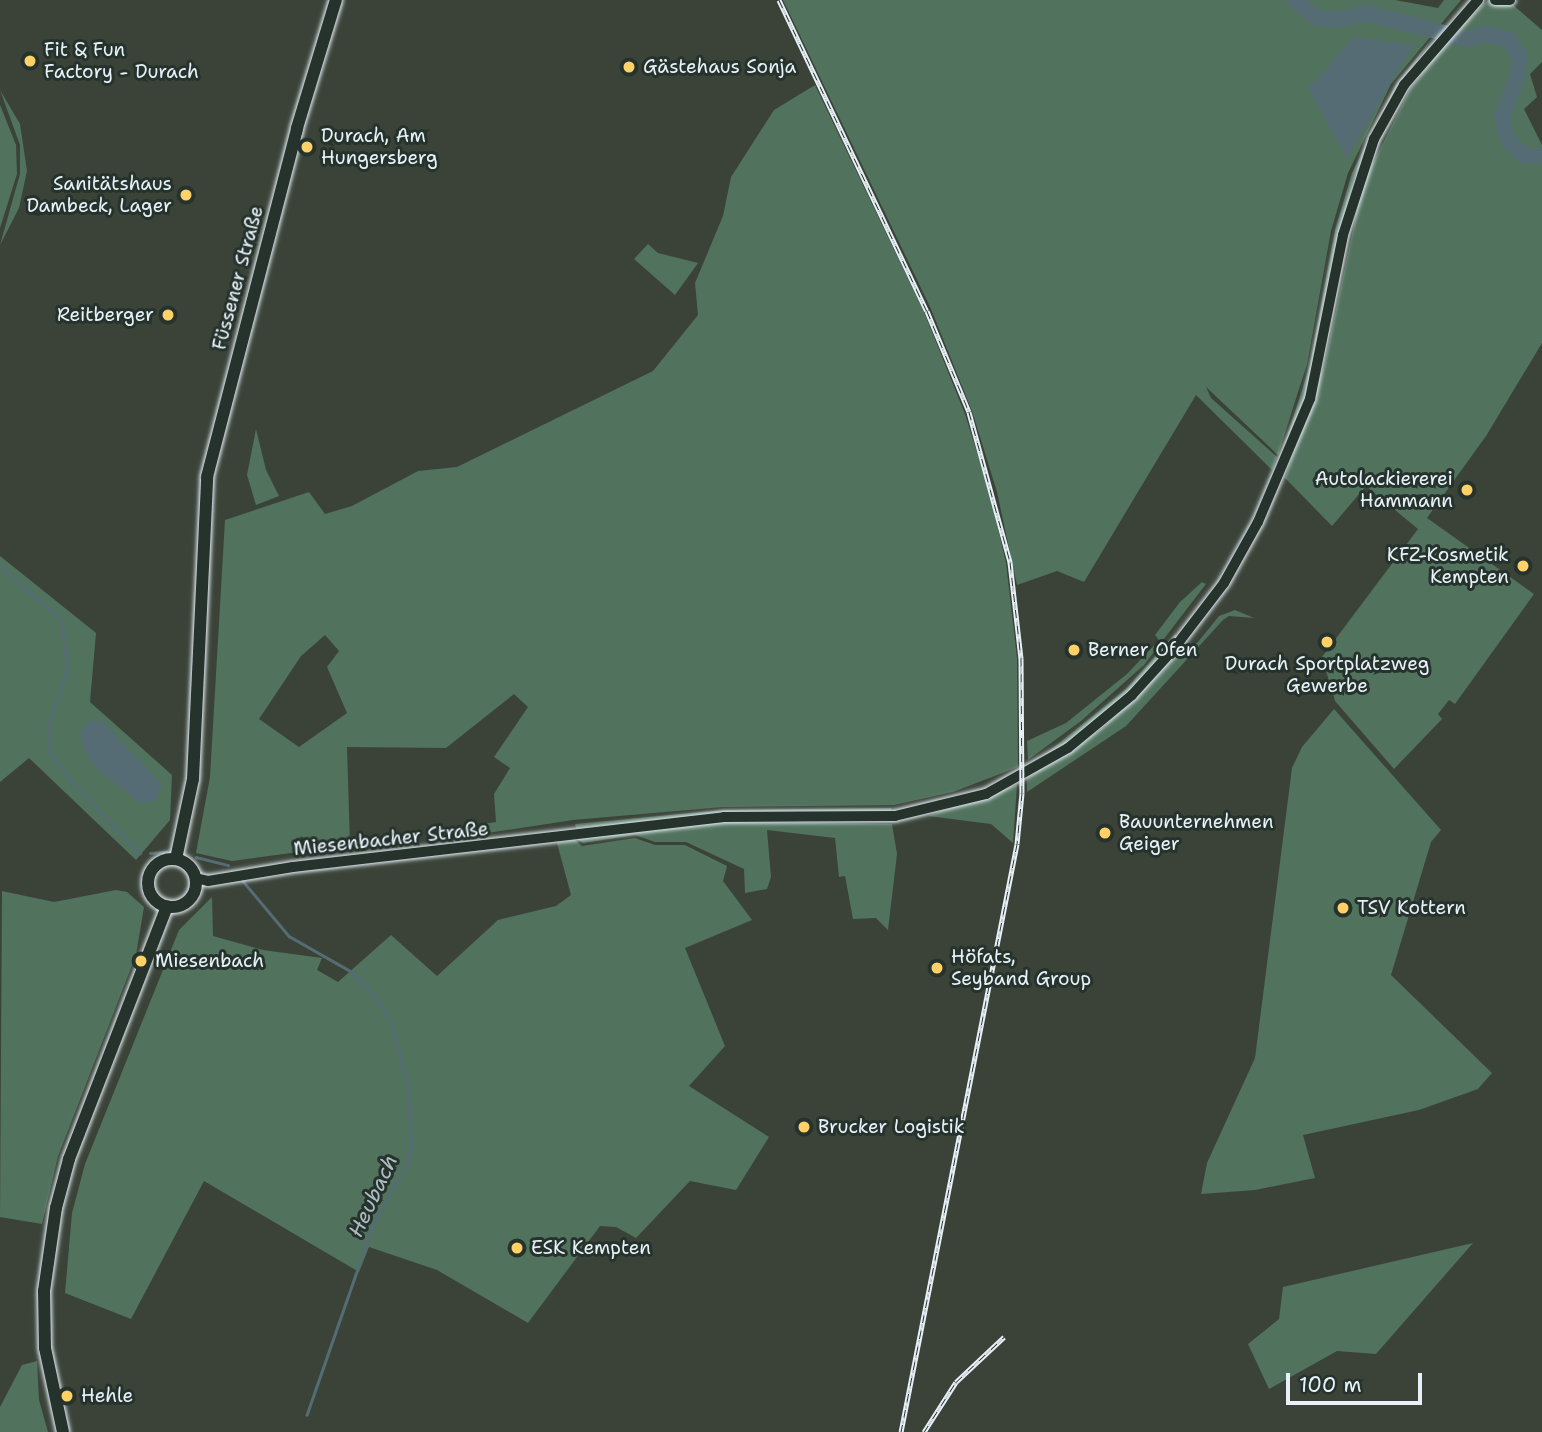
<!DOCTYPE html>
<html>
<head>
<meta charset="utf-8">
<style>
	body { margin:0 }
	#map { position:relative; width:1542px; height:1432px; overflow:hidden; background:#3b4339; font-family:"Shantell Sans",sans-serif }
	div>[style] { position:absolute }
	.green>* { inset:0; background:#51725d }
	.water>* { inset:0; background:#566c74 }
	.stream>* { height:2.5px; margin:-1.25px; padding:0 1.25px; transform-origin:1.25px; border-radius:1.25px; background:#566c74 }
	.river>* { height:16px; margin:-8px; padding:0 8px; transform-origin:8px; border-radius:8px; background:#566c74 }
	.roads { filter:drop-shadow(0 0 2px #e8f1f8) drop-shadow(0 0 2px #e8f1f8) }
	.minor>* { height:10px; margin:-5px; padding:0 5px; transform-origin:5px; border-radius:5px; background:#26332d }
	.major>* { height:12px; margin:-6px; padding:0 6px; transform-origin:6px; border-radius:6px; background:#26332d }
	.major>.ring { margin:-6px; padding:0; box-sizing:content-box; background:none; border:12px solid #26332d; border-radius:50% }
	.rail>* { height:5px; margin-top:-2.5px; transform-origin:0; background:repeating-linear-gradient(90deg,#26332d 0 8px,#e8f1f8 0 16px); box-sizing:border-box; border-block:2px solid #e8f1f8 }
	.dots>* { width:19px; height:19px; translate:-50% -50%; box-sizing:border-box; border:4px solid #26332d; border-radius:50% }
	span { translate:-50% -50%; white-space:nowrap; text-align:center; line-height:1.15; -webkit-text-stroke:6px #26332d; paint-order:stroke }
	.poi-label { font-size:19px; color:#e8f1f8 }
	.left { translate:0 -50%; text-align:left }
	.right { translate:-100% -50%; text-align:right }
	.street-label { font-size:19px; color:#e8f1f8 }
	.water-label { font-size:21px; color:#aebcc3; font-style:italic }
	.scale { position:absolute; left:1286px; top:1373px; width:136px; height:32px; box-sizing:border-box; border:4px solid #e8f1f8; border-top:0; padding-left:9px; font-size:21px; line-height:24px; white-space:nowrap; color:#e8f1f8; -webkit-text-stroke:5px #26332d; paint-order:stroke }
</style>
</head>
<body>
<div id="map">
	<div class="green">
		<div style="clip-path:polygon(783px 0,1395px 0,1438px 8px,1444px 0,1461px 0,1391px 84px,1348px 173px,1331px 231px,1307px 364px,1278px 455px,1206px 387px,1211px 398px,1277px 457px,1272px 470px,1196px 395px,1084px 582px,1057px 571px,1017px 585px,997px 492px,972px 411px,931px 309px)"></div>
		<div style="clip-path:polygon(1488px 0,1512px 4px,1542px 30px,1542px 62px,1530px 74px,1537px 97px,1524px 109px,1542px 145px,1542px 343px,1486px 436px,1427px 518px,1534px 594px,1455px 704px,1449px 700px,1438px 714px,1442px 719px,1394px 769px,1335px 701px,1322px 657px,1418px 529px,1366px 486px,1332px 526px,1285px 478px,1324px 366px,1363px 183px,1410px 89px,1452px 36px)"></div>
		<div style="clip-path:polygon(1433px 37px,1401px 83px,1353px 180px,1305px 398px,1281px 456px,1310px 365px,1335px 230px,1352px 173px,1395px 86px)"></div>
		<div style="clip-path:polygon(evenodd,815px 85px,924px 312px,965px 414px,990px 494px,1006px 563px,1017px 658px,1018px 767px,953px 792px,894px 805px,723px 807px,573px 820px,455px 838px,457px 828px,496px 822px,494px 794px,510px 768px,494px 757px,528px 707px,514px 694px,446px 748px,347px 747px,350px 845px,232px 861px,196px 853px,210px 777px,225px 520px,309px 492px,325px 514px,352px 506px,418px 471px,457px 467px,653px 371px,698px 315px,695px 283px,723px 216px,731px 177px,774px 110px,815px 85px,325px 635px,339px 651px,327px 667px,347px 713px,299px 747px,259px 719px,301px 656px,325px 635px)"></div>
		<div style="clip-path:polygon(0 90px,20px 124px,27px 171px,19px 208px,0 245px,20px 174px,20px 145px)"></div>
		<div style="clip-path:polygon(0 105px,16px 145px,17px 174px,0 228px)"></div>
		<div style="clip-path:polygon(648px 244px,658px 253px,698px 263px,675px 295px,634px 259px)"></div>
		<div style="clip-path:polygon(256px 429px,266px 470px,279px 496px,256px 505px,247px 475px)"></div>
		<div style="clip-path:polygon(0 556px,96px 633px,90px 702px,172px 775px,170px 820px,136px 860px,29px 758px,0 782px)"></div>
		<div style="clip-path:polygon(1202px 582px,1206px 584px,1144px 665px,1081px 721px,1028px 760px,1027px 741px,1066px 723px,1127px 674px,1159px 640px,1155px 635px,1180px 602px)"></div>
		<div style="clip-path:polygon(1235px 610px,1254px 618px,1229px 616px,1223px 620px,1126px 726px,1027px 792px,1027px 778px,1104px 727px,1187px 643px,1191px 647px,1198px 642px,1219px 616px)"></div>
		<div style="clip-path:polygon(1175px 634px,1178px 637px,1128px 692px,1066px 745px,1027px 769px,1126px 689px)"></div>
		<div style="clip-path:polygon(1334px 709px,1441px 830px,1431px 842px,1391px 975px,1492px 1073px,1478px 1089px,1419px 1110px,1303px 1135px,1315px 1178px,1255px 1190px,1201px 1194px,1207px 1163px,1255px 1058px,1292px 768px,1302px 747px)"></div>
		<div style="clip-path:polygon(1017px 785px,1013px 843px,991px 824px,928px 816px)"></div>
		<div style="clip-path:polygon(891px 808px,892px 812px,724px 814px,576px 828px,575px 824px,723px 810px)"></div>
		<div style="clip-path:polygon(724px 822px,892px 824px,897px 854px,888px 930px,876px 918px,853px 919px,845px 876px,839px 877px,835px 838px,767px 830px,771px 877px,767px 889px,745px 893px,744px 869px,686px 842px,655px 842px,635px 835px,583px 843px,578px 839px)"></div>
		<div style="clip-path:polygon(635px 838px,655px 845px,685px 845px,727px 866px,723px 881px,752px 920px,685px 948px,725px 1046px,689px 1086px,769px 1137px,736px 1190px,690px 1181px,636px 1238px,616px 1227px,600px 1226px,528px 1323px,437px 1270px,369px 1247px,359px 1272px,204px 1181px,131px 1319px,65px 1293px,72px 1213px,85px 1164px,179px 930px,212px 897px,213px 936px,263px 950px,322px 958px,317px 970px,338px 982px,391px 935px,437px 976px,498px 920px,556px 906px,571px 895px,557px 843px,575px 840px,582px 846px)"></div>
		<div style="clip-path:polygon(2px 891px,54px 902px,116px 890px,127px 892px,144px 907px,136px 955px,58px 1156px,42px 1224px,0 1217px)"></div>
		<div style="clip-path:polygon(1473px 1243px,1376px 1354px,1337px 1351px,1269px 1389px,1248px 1344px,1279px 1319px,1283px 1287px)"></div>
		<div style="clip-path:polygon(37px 1361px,39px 1400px,48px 1432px,0 1432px,0 1407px,22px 1365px)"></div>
	</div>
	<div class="water">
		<div style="clip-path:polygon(1354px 37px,1413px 45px,1347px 158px,1308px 89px)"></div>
		<div style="clip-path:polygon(90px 721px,102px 721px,161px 784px,157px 800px,141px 804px,95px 767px,82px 745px,81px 731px)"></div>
	</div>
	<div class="stream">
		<div style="left:0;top:566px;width:82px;rotate:41.1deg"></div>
		<div style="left:62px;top:620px;width:50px;rotate:84.3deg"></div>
		<div style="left:67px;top:670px;width:62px;rotate:107.9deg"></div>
		<div style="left:48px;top:729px;width:24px;rotate:83deg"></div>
		<div style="left:51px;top:753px;width:34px;rotate:54deg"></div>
		<div style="left:71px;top:781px;width:100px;rotate:46.2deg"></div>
		<div style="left:150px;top:853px;width:16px;rotate:-4deg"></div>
		<div style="left:196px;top:857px;width:33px;rotate:14deg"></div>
		<div style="left:243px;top:881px;width:72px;rotate:50.1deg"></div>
		<div style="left:289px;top:936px;width:73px;rotate:29.7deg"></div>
		<div style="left:352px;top:972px;width:25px;rotate:45deg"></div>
		<div style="left:370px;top:990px;width:35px;rotate:55deg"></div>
		<div style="left:390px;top:1019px;width:62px;rotate:74.2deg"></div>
		<div style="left:407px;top:1079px;width:66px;rotate:85.7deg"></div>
		<div style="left:412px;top:1145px;width:18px;rotate:103deg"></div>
		<div style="left:408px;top:1163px;width:69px;rotate:119.5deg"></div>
		<div style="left:374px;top:1223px;width:203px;rotate:109.2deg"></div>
	</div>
	<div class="river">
		<div style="left:1295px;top:0;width:26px;rotate:40deg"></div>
		<div style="left:1315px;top:17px;width:25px;rotate:7deg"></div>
		<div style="left:1340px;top:20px;width:26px;rotate:-16deg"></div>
		<div style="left:1365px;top:13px;width:106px;rotate:14.2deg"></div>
		<div style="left:1468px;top:39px;width:20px;rotate:-15deg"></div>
		<div style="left:1487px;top:34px;width:23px;rotate:15deg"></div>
		<div style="left:1509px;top:40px;width:18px;rotate:56deg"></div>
		<div style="left:1519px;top:55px;width:21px;rotate:93deg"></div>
		<div style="left:1518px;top:76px;width:42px;rotate:112.3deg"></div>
		<div style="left:1502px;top:115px;width:13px;rotate:81deg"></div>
		<div style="left:1504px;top:128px;width:16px;rotate:68deg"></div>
		<div style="left:1510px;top:143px;width:18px;rotate:41deg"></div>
		<div style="left:1524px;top:155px;width:18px;rotate:3deg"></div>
	</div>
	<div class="roads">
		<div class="minor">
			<div style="left:1495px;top:0;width:15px"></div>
			<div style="left:196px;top:878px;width:12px;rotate:14deg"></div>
			<div style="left:208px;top:881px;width:86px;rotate:-9.4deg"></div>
			<div style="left:293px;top:867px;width:434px;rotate:-6.6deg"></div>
			<div style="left:724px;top:817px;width:171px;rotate:-0.3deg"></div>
			<div style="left:895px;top:816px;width:94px;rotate:-13.6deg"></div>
			<div style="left:986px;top:794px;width:94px;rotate:-29.3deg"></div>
			<div style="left:1068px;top:748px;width:83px;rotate:-39.6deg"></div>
			<div style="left:1132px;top:695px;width:59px;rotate:-47.7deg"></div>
			<div style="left:1172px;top:651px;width:86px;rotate:-52.6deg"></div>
			<div style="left:1224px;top:583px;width:70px;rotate:-60.9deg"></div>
			<div style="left:1258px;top:522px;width:134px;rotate:-67.1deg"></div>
			<div style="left:1310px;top:399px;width:167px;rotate:-78.6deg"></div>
			<div style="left:1343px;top:235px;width:101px;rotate:-72.1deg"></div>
			<div style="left:1374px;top:139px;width:62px;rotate:-60.9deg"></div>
			<div style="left:1404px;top:85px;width:113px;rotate:-49deg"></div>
		</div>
		<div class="major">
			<div class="ring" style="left:148px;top:859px;width:36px;height:36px"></div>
			<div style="left:176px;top:859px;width:82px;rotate:-78deg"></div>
			<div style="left:193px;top:779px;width:302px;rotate:-87.3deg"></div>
			<div style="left:207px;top:477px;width:360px;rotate:-75.5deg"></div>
			<div style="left:297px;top:128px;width:134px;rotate:-73.1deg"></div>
			<div style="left:63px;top:1432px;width:86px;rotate:-102.1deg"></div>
			<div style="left:45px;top:1348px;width:57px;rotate:-91deg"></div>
			<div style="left:44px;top:1291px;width:84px;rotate:-81.8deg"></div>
			<div style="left:56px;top:1208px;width:51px;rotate:-75.1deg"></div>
			<div style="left:69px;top:1159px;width:271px;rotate:-68.8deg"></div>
		</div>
	</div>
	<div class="rail">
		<div style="left:779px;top:0;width:344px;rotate:64.6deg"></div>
		<div style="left:927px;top:311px;width:109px;rotate:67.4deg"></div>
		<div style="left:969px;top:412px;width:156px;rotate:74.7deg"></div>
		<div style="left:1010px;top:562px;width:97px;rotate:83.5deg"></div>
		<div style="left:1021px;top:658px;width:135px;rotate:89.6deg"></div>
		<div style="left:1022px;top:793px;width:51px;rotate:95.6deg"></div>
		<div style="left:1017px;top:844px;width:599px;rotate:101.16deg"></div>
		<div style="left:924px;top:1432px;width:59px;rotate:-57.4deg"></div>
		<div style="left:956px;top:1382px;width:66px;rotate:-43.2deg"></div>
	</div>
	<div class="dots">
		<div style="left:30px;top:61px;background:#ffd166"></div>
		<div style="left:629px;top:67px;background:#ffd166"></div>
		<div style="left:307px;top:147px;background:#ffd166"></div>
		<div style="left:186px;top:195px;background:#ffd166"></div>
		<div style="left:168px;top:315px;background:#ffd166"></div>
		<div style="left:1467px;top:490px;background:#ffd166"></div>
		<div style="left:1523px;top:566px;background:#ffd166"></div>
		<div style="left:1327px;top:642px;background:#ffd166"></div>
		<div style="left:1074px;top:650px;background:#ffd166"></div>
		<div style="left:1105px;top:833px;background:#ffd166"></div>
		<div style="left:1343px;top:908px;background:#ffd166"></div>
		<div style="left:141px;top:961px;background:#ffd166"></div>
		<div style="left:937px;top:968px;background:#ffd166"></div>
		<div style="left:804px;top:1127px;background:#ffd166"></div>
		<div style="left:517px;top:1248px;background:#ffd166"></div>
		<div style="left:67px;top:1396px;background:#ffd166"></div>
	</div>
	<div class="poi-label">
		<span class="left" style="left:44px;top:61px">Fit &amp; Fun<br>Factory - Durach</span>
		<span class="left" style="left:643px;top:67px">Gästehaus Sonja</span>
		<span class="left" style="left:321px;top:147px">Durach, Am<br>Hungersberg</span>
		<span class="right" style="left:172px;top:195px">Sanitätshaus<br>Dambeck, Lager</span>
		<span class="right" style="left:154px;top:315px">Reitberger</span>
		<span class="right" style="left:1453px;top:490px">Autolackiererei<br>Hammann</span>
		<span class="right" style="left:1509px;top:566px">KFZ-Kosmetik<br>Kempten</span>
		<span class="left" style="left:1088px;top:650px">Berner Ofen</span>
		<span style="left:1327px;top:675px">Durach Sportplatzweg<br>Gewerbe</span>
		<span class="left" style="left:1119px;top:833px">Bauunternehmen<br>Geiger</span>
		<span class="left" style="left:1357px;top:908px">TSV Kottern</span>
		<span class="left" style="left:951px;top:968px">Höfats,<br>Seyband Group</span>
		<span class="left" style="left:155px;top:961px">Miesenbach</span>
		<span class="left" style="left:818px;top:1127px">Brucker Logistik</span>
		<span class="left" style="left:531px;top:1248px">ESK Kempten</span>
		<span class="left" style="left:81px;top:1396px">Hehle</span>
	</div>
	<div class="street-label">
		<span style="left:238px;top:278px;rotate:-75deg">Füssener Straße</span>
		<span style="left:391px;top:839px;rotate:-6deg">Miesenbacher Straße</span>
	</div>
	<div class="water-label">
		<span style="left:373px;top:1196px;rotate:-65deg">Heubach</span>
	</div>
	<div class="scale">100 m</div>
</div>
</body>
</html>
